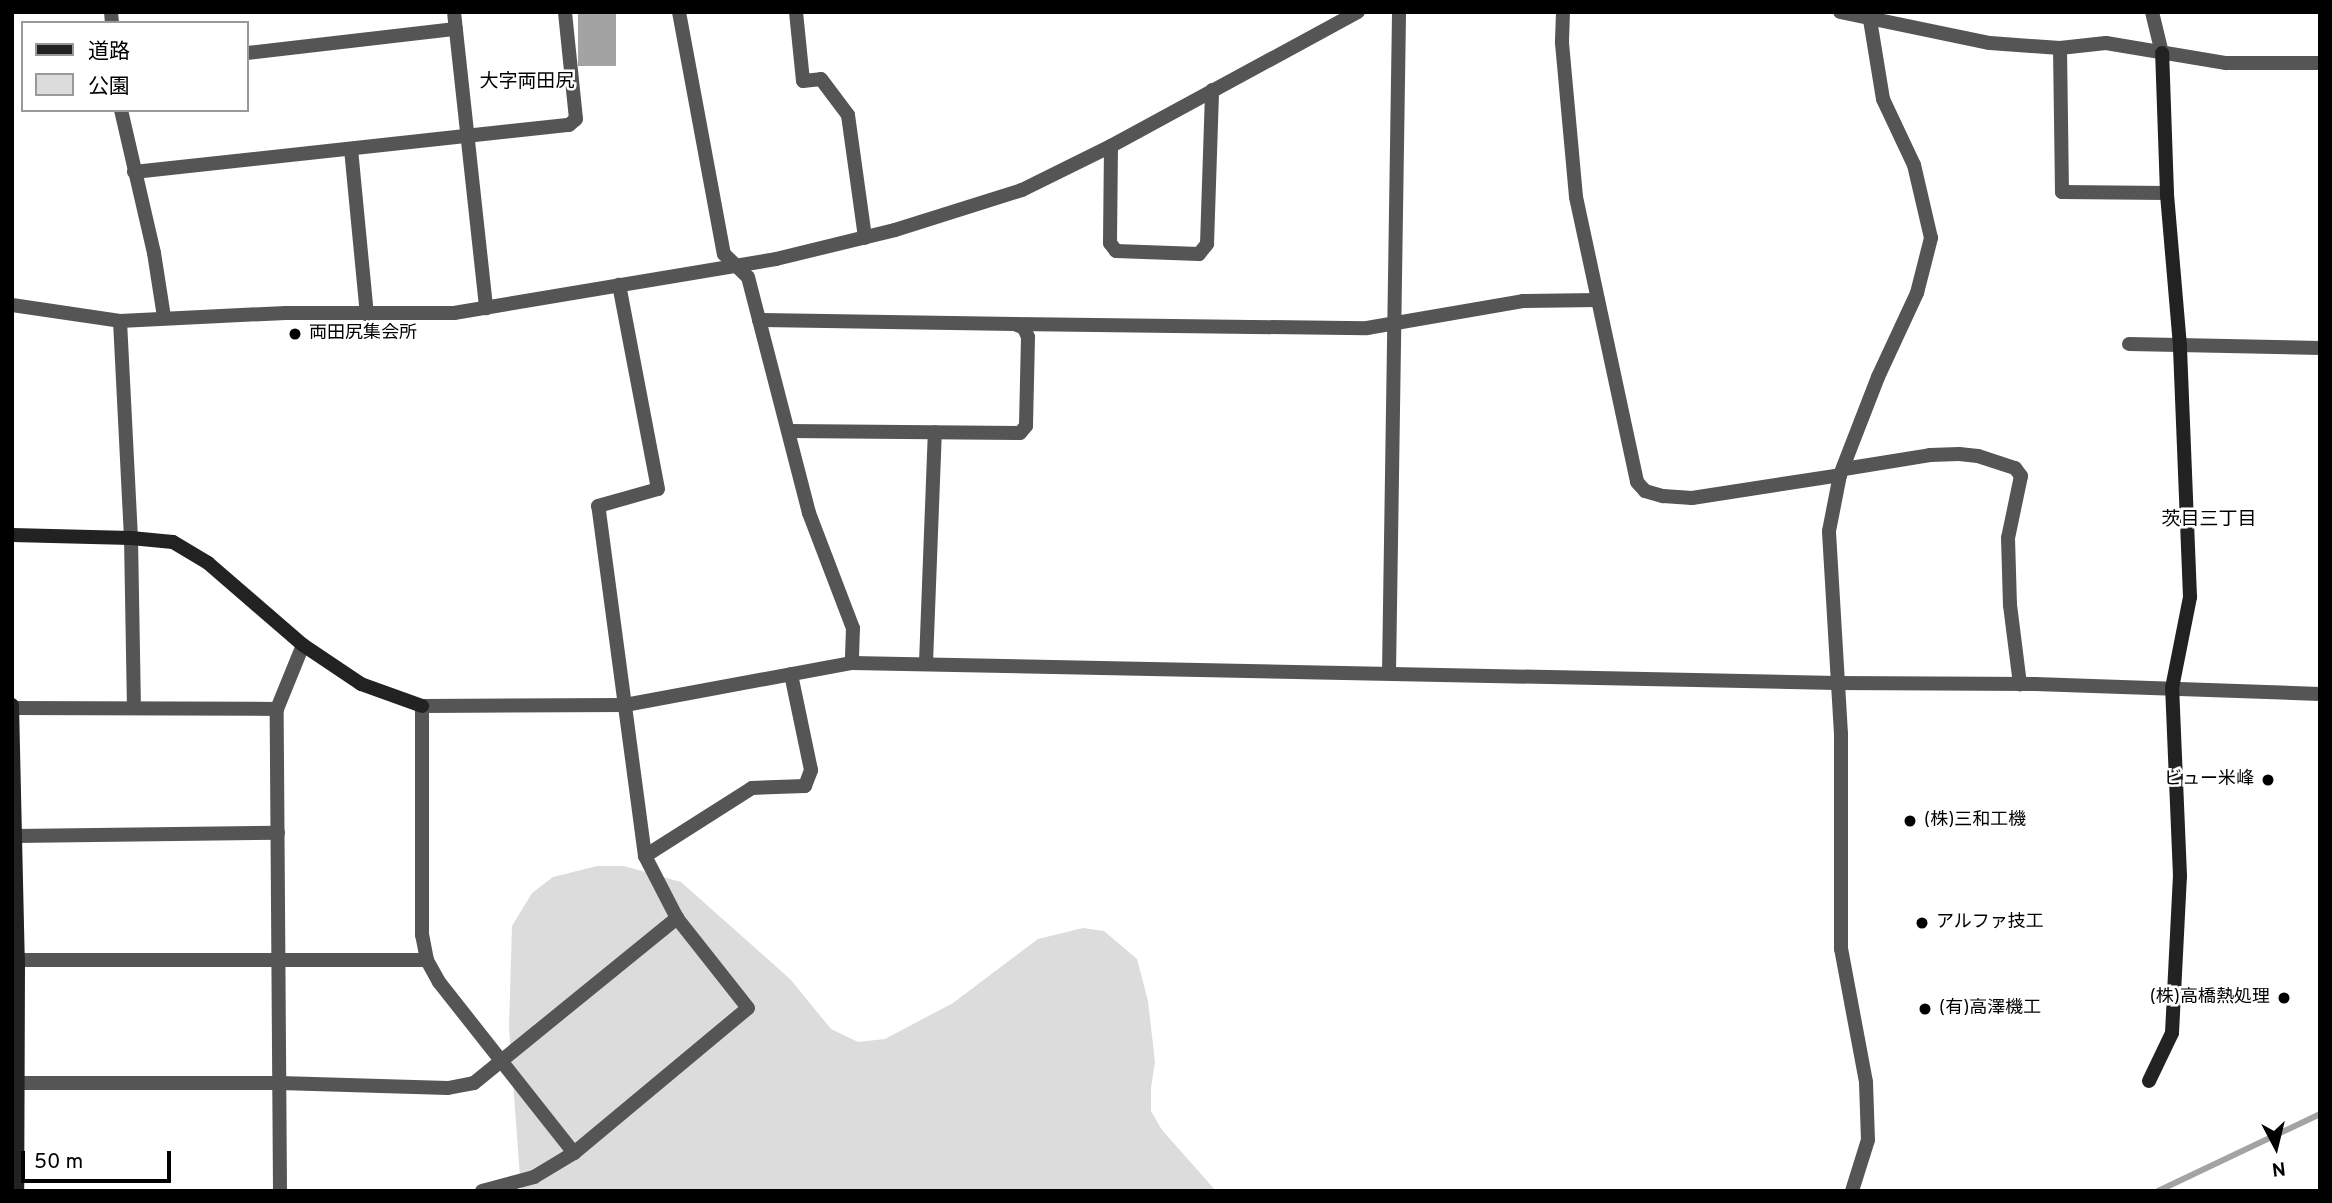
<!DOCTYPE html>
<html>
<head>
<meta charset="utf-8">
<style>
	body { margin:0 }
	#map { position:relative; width:2332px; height:1203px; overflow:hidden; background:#fff; font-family:Overpass,"Noto Sans JP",sans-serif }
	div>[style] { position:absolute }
	.green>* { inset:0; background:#dcdcdc }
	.water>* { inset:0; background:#a3a3a3; transform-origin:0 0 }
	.stream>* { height:6px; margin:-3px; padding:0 3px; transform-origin:3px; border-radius:3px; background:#a3a3a3 }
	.street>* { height:14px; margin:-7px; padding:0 7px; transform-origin:7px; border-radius:7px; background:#555 }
	.secondary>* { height:14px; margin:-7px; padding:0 7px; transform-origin:7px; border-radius:7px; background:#222 }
	.dots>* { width:19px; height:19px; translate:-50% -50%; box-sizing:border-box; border:4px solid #fff; border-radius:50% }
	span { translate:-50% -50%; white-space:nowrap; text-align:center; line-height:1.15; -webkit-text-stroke:5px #fff; paint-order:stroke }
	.poi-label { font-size:18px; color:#000 }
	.left { translate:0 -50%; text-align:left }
	.right { translate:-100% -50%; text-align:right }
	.neighbourhood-label { font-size:19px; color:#000 }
	.frame { position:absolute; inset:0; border:14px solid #000; pointer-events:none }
	.legend { position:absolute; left:21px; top:21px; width:228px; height:91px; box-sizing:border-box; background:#fff; border:2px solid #999; margin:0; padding:9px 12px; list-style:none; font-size:21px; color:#000 }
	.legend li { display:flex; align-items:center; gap:14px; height:35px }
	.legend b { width:35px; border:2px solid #999 }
	.north { position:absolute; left:2241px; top:1112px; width:70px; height:70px; -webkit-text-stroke:5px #fff; paint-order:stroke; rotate:173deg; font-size:19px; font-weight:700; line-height:28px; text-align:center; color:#000 }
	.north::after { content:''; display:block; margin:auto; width:24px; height:32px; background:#000; clip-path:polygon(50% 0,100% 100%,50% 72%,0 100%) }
	.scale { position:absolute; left:21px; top:1151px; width:150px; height:32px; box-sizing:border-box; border:4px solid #000; border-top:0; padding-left:9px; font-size:21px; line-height:24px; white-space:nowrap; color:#000; -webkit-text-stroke:5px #fff; paint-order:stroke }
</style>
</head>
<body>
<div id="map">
	<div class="green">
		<div style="clip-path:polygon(597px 866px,624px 866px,681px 882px,790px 979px,831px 1029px,858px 1042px,885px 1039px,953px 1003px,1038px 939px,1083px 928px,1104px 931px,1137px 959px,1148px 1001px,1155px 1062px,1151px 1088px,1151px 1111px,1162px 1130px,1216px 1191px,521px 1191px,509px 1027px,512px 926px,532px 893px,553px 877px)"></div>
	</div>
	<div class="water">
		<div style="left:578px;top:12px;width:38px;height:54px"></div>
	</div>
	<div class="stream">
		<div style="left:2158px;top:1191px;width:179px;rotate:-25.4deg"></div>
	</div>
	<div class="street">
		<div style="left:111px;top:12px;width:11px;rotate:85deg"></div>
		<div style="left:454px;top:12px;width:298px;rotate:83.8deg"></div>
		<div style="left:679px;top:12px;width:246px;rotate:79.5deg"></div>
		<div style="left:724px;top:254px;width:33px;rotate:44deg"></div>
		<div style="left:748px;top:277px;width:244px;rotate:75.5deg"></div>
		<div style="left:809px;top:513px;width:123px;rotate:69.1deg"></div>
		<div style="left:853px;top:628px;width:35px;rotate:92deg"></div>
		<div style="left:796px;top:12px;width:69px;rotate:84.2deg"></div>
		<div style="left:803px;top:81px;width:18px;rotate:-6deg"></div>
		<div style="left:821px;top:79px;width:45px;rotate:53.1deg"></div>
		<div style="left:848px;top:115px;width:124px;rotate:82.1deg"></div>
		<div style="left:1563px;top:12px;width:31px;rotate:92deg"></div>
		<div style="left:1562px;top:43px;width:155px;rotate:84.8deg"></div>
		<div style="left:1576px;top:197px;width:291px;rotate:77.9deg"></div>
		<div style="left:1637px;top:482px;width:12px;rotate:48deg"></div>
		<div style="left:1645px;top:491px;width:19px;rotate:16deg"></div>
		<div style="left:1663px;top:496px;width:29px;rotate:4deg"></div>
		<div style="left:1692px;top:498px;width:150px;rotate:-8.8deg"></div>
		<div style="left:1840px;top:12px;width:153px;rotate:11.7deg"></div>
		<div style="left:1990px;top:43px;width:70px;rotate:4.1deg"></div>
		<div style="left:2060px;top:48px;width:46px;rotate:-6.2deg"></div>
		<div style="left:2106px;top:43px;width:122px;rotate:9.5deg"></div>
		<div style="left:2226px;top:63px;width:94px"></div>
		<div style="left:2152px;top:12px;width:42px;rotate:76.3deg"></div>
		<div style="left:2060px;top:48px;width:144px;rotate:89.2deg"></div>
		<div style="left:2062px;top:192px;width:105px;rotate:0.5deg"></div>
		<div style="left:247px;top:53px;width:210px;rotate:-6.6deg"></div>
		<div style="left:121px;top:110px;width:147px;rotate:77deg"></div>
		<div style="left:154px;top:253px;width:65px;rotate:81.1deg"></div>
		<div style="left:1111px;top:146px;width:97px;rotate:90.6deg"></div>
		<div style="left:1110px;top:243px;width:10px;rotate:53deg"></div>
		<div style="left:1116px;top:251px;width:83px;rotate:2.1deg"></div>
		<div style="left:1199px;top:254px;width:13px;rotate:-51deg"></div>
		<div style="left:1207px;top:244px;width:154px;rotate:-88.1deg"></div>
		<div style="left:351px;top:149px;width:166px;rotate:84.5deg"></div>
		<div style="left:134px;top:172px;width:438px;rotate:-6.2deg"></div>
		<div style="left:569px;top:125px;width:9px;rotate:-41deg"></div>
		<div style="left:576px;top:119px;width:108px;rotate:-95.9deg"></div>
		<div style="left:12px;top:305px;width:109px;rotate:8.4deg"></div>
		<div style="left:120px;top:321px;width:166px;rotate:-2.8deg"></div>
		<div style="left:286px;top:313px;width:168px"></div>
		<div style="left:454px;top:313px;width:326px;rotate:-9.5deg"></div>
		<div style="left:776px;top:259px;width:122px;rotate:-13.7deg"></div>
		<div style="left:895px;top:230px;width:133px;rotate:-17.5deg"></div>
		<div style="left:1022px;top:190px;width:99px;rotate:-26.3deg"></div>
		<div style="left:1111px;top:146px;width:281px;rotate:-28.5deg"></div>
		<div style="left:759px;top:320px;width:256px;rotate:0.9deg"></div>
		<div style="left:1015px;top:324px;width:10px;rotate:24deg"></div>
		<div style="left:1024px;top:328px;width:10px;rotate:66deg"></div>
		<div style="left:1028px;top:337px;width:89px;rotate:91.3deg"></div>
		<div style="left:1026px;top:426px;width:9px;rotate:131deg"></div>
		<div style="left:1020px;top:433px;width:231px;rotate:-179.5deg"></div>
		<div style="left:120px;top:321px;width:217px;rotate:87.1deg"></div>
		<div style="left:131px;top:538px;width:170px;rotate:89deg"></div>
		<div style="left:1015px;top:324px;width:352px;rotate:0.7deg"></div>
		<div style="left:1367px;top:328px;width:158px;rotate:-9.8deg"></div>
		<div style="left:1523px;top:301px;width:75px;rotate:-0.8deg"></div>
		<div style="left:2129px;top:344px;width:191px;rotate:1.2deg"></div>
		<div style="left:1844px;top:469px;width:87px;rotate:-9.2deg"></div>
		<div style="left:1930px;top:455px;width:29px;rotate:-2deg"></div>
		<div style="left:1959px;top:454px;width:19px;rotate:6deg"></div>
		<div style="left:1978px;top:456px;width:39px;rotate:18deg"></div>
		<div style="left:2015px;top:468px;width:10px;rotate:53deg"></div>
		<div style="left:2021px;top:476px;width:63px;rotate:101.8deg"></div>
		<div style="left:2008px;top:538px;width:67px;rotate:88.3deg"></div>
		<div style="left:2010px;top:605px;width:80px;rotate:82.8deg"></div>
		<div style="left:926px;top:663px;width:231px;rotate:-87.8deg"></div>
		<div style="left:1389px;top:673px;width:661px;rotate:-89.13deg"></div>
		<div style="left:12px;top:708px;width:265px;rotate:0.2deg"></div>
		<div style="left:15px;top:836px;width:263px;rotate:-0.7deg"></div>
		<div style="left:645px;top:856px;width:127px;rotate:-32.4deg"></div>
		<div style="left:752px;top:788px;width:53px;rotate:-2.2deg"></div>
		<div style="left:805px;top:786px;width:17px;rotate:-69deg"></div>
		<div style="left:811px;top:770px;width:98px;rotate:-101.8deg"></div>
		<div style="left:18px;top:960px;width:409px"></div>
		<div style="left:17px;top:1083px;width:263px"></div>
		<div style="left:280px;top:1083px;width:168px;rotate:1.7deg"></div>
		<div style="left:448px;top:1088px;width:26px;rotate:-11deg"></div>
		<div style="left:474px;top:1083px;width:262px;rotate:-39.1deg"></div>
		<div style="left:574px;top:1153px;width:218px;rotate:-128.3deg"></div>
		<div style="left:439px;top:982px;width:25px;rotate:-119deg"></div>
		<div style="left:427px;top:960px;width:25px;rotate:-101deg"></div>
		<div style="left:422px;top:935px;width:229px;rotate:-90deg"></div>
		<div style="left:422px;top:706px;width:203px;rotate:-0.3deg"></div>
		<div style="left:625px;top:705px;width:231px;rotate:-10.5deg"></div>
		<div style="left:852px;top:663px;width:984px;rotate:1.16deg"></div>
		<div style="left:1836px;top:683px;width:199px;rotate:0.3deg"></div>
		<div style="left:2035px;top:684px;width:285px;rotate:2deg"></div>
		<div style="left:280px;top:1191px;width:482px;rotate:-90.4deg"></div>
		<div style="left:277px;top:709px;width:69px;rotate:-67.9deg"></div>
		<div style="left:482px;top:1191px;width:54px;rotate:-15.1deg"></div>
		<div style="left:534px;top:1177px;width:47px;rotate:-31deg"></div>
		<div style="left:574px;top:1153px;width:226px;rotate:-39.8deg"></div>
		<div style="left:748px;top:1008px;width:115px;rotate:-128.3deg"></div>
		<div style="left:677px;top:918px;width:70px;rotate:-117.3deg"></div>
		<div style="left:645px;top:856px;width:353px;rotate:-97.6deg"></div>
		<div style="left:598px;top:506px;width:62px;rotate:-15.8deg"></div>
		<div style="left:658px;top:489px;width:208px;rotate:-100.8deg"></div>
		<div style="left:1852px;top:1191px;width:53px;rotate:-72.6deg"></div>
		<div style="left:1868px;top:1140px;width:58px;rotate:-92deg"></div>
		<div style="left:1866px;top:1082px;width:135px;rotate:-100.6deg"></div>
		<div style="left:1841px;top:949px;width:215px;rotate:-90deg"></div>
		<div style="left:1841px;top:734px;width:203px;rotate:-93.4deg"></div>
		<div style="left:1829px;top:531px;width:57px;rotate:-78.9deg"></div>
		<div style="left:1840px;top:475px;width:105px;rotate:-68.8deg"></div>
		<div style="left:1878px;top:377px;width:93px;rotate:-65.1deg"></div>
		<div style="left:1917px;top:293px;width:57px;rotate:-75.7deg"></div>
		<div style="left:1931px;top:238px;width:75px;rotate:-103.1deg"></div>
		<div style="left:1914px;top:165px;width:73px;rotate:-115.2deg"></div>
		<div style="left:1883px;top:99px;width:80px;rotate:-99.3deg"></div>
	</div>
	<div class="secondary">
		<div style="left:12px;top:535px;width:119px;rotate:1.4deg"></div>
		<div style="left:131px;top:538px;width:42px;rotate:5.4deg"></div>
		<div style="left:173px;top:542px;width:41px;rotate:31deg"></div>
		<div style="left:208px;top:563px;width:125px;rotate:40.8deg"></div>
		<div style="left:303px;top:645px;width:70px;rotate:33.9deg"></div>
		<div style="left:361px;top:684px;width:65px;rotate:19.8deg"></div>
		<div style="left:12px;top:705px;width:255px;rotate:88.7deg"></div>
		<div style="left:18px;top:960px;width:231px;rotate:90.2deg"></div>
		<div style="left:2149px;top:1081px;width:53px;rotate:-64.4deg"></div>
		<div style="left:2172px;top:1033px;width:157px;rotate:-87.1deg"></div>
		<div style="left:2180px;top:876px;width:188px;rotate:-92.4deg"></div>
		<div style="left:2172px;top:688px;width:93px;rotate:-78.8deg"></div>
		<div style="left:2190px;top:597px;width:251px;rotate:-92.3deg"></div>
		<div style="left:2180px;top:346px;width:154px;rotate:-94.9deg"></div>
		<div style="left:2167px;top:193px;width:140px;rotate:-92deg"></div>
	</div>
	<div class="dots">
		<div style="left:295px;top:334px;background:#000"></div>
		<div style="left:2268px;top:780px;background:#000"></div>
		<div style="left:1910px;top:821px;background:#000"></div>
		<div style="left:1922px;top:923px;background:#000"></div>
		<div style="left:2284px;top:998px;background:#000"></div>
		<div style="left:1925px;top:1009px;background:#000"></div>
	</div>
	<div class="poi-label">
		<span class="left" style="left:309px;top:334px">両田尻集会所</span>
		<span class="right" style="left:2254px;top:780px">ビュー米峰</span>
		<span class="left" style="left:1924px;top:821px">(株)三和工機</span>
		<span class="left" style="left:1936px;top:923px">アルファ技工</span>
		<span class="right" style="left:2270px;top:998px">(株)高橋熱処理</span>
		<span class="left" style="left:1939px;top:1009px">(有)高澤機工</span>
	</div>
	<div class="neighbourhood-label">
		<span style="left:527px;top:83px">大字両田尻</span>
		<span style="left:2209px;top:521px">茨目三丁目</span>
	</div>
	<div class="frame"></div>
	<ul class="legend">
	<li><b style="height:9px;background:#222"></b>道路</li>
	<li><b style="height:19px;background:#dcdcdc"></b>公園</li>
	</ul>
	<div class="north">N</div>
	<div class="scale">50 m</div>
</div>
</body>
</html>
